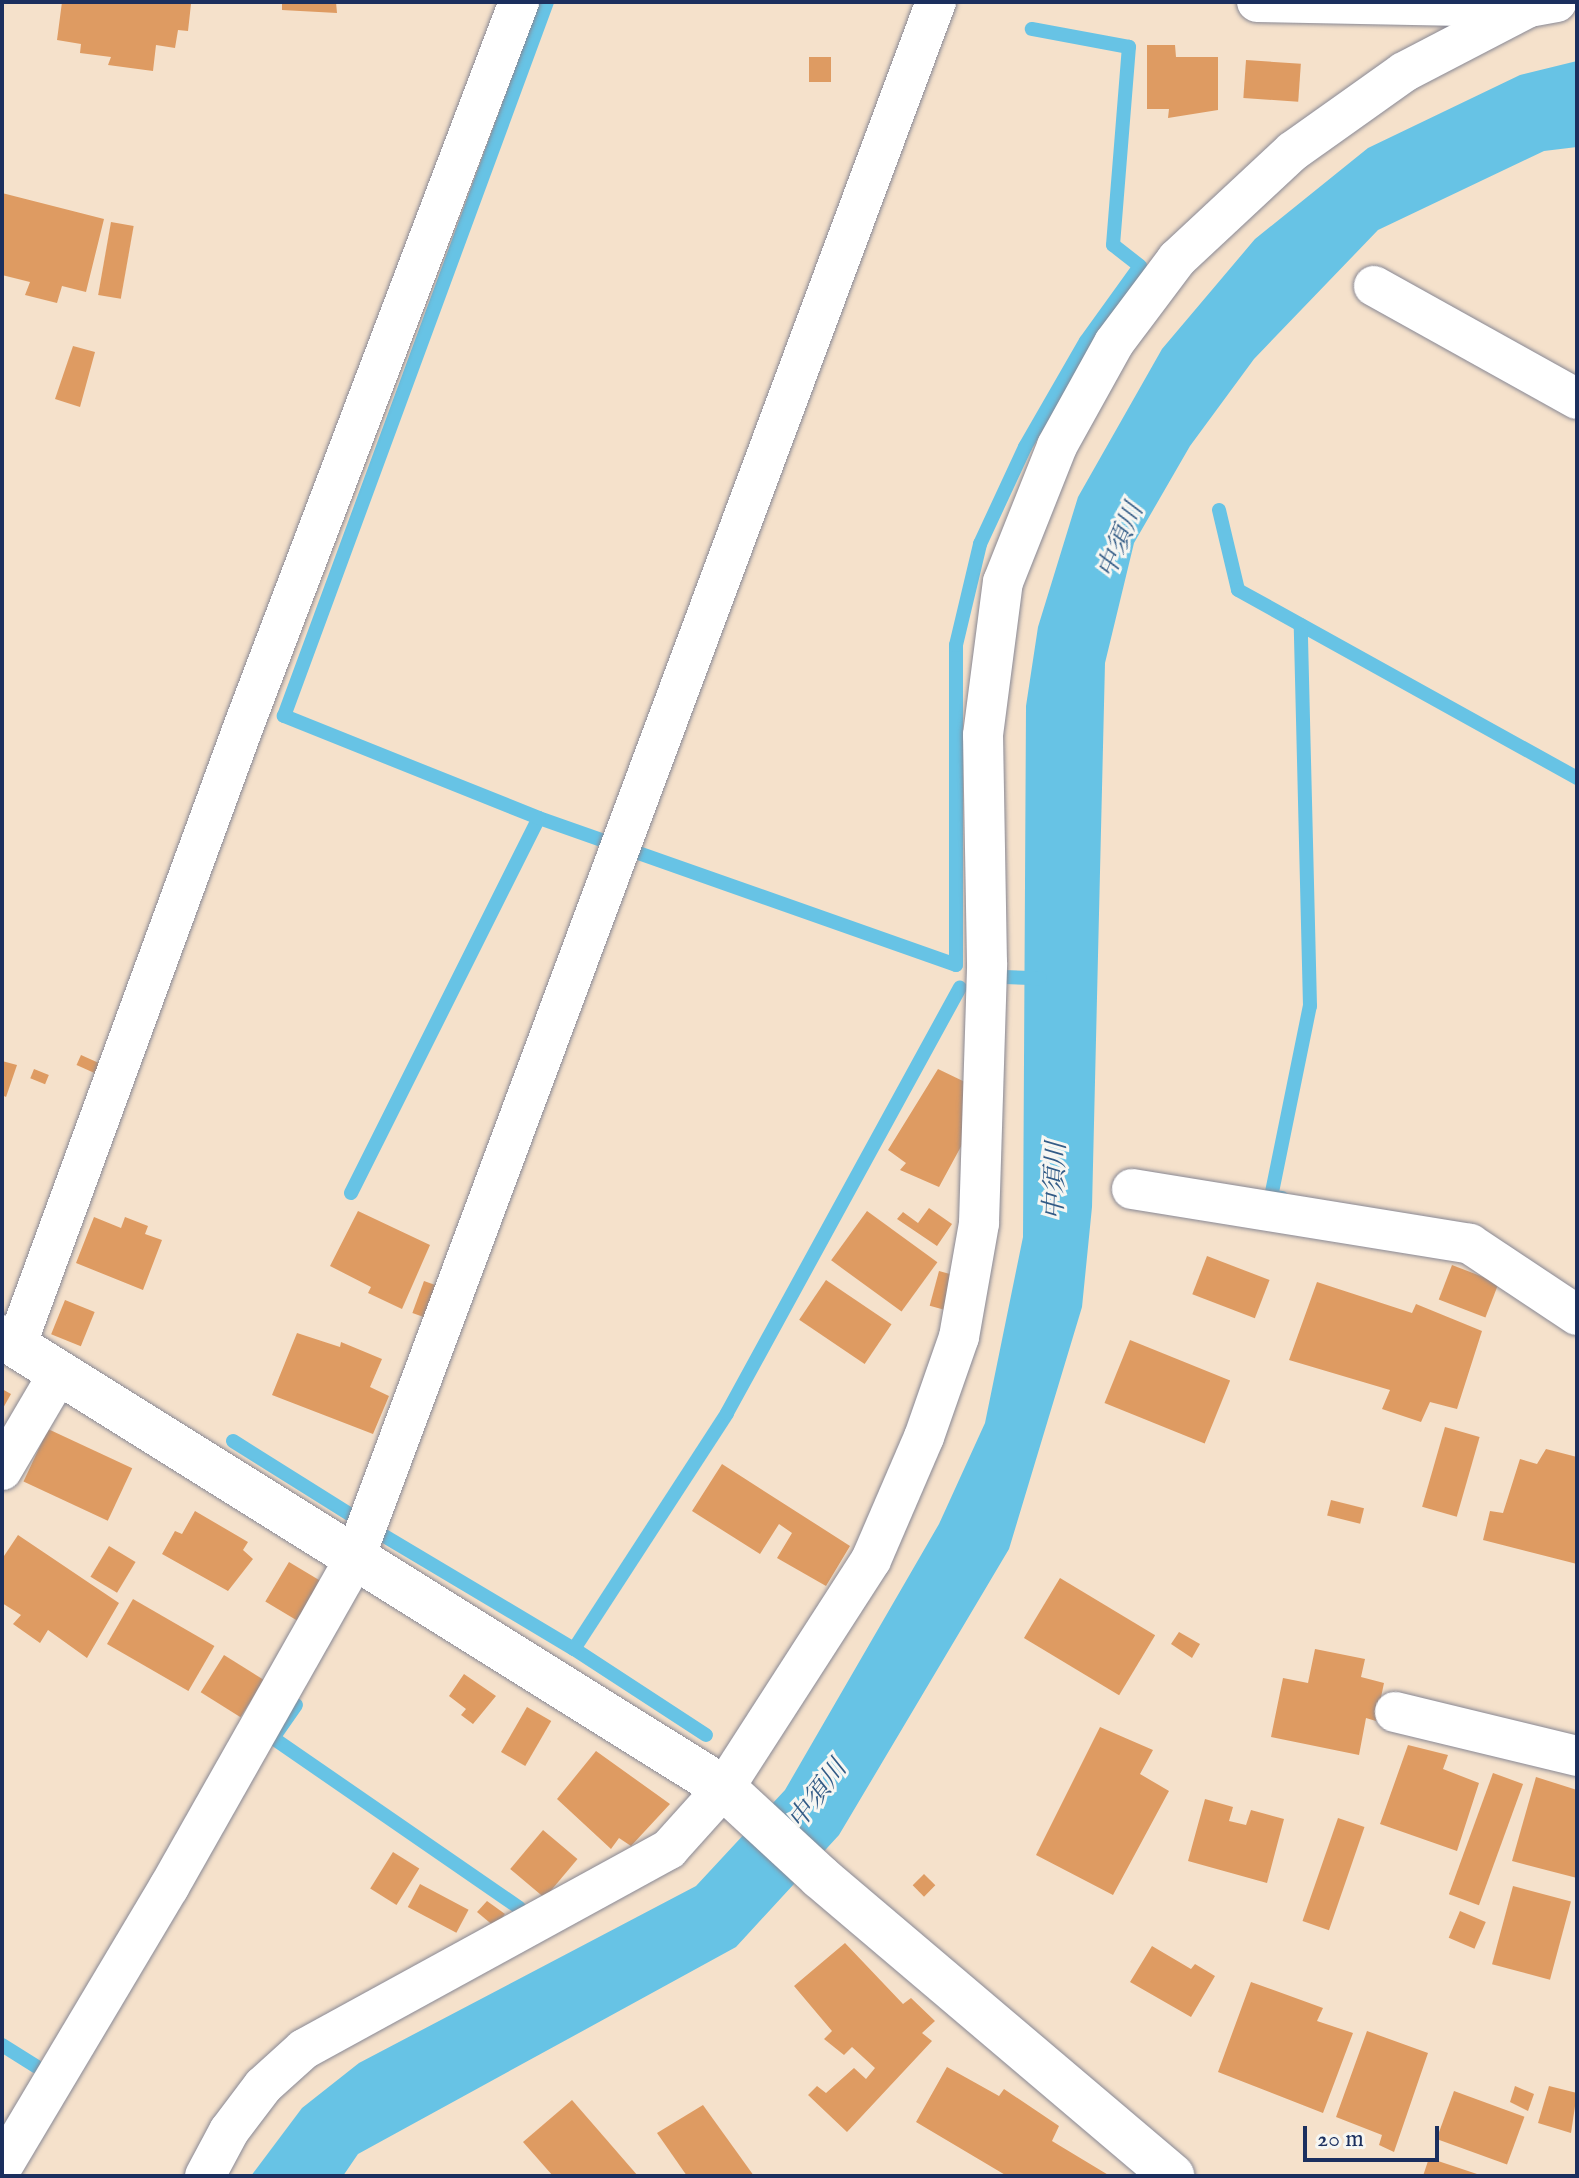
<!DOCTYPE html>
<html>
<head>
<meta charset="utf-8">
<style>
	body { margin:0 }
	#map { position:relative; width:1579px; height:2178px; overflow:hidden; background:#f5e1cb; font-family:"IM FELL English","Noto Serif JP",serif }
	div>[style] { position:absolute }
	.water>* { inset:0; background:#67c3e5 }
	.stream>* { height:14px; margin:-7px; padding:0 7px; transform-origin:7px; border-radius:7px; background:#67c3e5 }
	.building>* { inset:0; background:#de9b62; transform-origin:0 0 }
	.roads { filter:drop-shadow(0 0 2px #888894) drop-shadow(0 0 2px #888894) }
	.minor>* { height:40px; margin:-20px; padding:0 20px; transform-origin:20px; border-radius:20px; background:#fff }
	.tertiary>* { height:44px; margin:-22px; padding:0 22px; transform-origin:22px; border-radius:22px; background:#fff }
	span { translate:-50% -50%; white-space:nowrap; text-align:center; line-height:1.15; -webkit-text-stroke:6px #f6f6f2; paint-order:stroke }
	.water-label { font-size:26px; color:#325b86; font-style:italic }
	.frame { position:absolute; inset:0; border:4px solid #1b2f5e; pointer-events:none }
	.scale { position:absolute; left:1303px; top:2126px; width:136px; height:36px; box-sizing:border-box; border:4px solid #1b2f5e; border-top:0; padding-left:10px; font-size:24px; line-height:28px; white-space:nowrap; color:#1b2f5e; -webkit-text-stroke:6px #f6f6f2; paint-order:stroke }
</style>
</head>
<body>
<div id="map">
	<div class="water">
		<div style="clip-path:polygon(1577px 61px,1577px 147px,1544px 151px,1378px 230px,1254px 359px,1190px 446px,1134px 543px,1105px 663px,1092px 1207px,1082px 1307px,1009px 1549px,839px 1835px,736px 1947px,358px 2154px,343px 2176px,251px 2176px,302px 2108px,359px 2063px,696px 1886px,785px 1790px,939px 1524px,985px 1423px,1023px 1237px,1026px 706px,1038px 627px,1078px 497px,1162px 349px,1255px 239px,1368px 148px,1520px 75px)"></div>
	</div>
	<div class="stream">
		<div style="left:1219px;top:510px;width:82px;rotate:76.6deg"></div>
		<div style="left:1238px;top:590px;width:388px;rotate:29deg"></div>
		<div style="left:539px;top:818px;width:442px;rotate:19.4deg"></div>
		<div style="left:956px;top:965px;width:320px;rotate:-90deg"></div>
		<div style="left:956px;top:645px;width:104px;rotate:-76.6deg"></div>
		<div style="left:980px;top:544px;width:107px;rotate:-65.1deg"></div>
		<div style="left:1025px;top:447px;width:122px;rotate:-60.1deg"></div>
		<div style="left:1086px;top:341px;width:92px;rotate:-54.2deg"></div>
		<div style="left:1140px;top:266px;width:34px;rotate:-142deg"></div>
		<div style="left:1113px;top:245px;width:199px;rotate:-85.4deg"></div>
		<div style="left:1129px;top:47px;width:99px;rotate:-169.5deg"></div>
		<div style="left:1004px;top:977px;width:36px;rotate:2deg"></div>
		<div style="left:351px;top:1193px;width:419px;rotate:-63.4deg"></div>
		<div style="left:539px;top:818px;width:275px;rotate:-158.2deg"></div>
		<div style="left:284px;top:716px;width:761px;rotate:-69.78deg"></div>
		<div style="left:1282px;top:1198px;width:11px;rotate:-175deg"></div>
		<div style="left:1271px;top:1197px;width:195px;rotate:-78.5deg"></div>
		<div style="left:1310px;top:1006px;width:381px;rotate:-91.4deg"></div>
		<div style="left:233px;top:1441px;width:139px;rotate:32.1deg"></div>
		<div style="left:381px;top:1534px;width:225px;rotate:30.8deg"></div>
		<div style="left:296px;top:1705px;width:40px;rotate:124.9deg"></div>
		<div style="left:273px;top:1738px;width:299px;rotate:34.6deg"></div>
		<div style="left:706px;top:1735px;width:158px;rotate:-146.9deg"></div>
		<div style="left:574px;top:1649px;width:281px;rotate:-57deg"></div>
		<div style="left:727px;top:1413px;width:485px;rotate:-61.3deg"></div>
		<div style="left:2px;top:2045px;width:40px;rotate:32deg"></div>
	</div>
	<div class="building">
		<div style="clip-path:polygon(62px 2px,191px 4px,188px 31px,178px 30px,175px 48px,156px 45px,153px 71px,108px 65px,111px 57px,80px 53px,81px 44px,57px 40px)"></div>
		<div style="clip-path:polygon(282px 2px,336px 2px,337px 13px,282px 10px)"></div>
		<div style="clip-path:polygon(1147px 45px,1175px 45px,1176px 57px,1218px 57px,1218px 110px,1168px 118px,1169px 109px,1147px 109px)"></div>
		<div style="left:831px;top:57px;width:25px;height:22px;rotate:90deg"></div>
		<div style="left:1246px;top:60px;width:55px;height:38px;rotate:4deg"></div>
		<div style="clip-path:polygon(2px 193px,104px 219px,86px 292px,62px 286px,57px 303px,25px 295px,30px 282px,2px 275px)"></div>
		<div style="left:111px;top:222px;width:23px;height:74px;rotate:10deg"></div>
		<div style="clip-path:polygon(73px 346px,95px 352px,80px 407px,55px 399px)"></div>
		<div style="left:81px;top:1055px;width:22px;height:11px;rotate:24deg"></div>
		<div style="clip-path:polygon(2px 1061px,17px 1065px,6px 1097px,2px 1095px)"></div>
		<div style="left:34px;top:1069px;width:16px;height:10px;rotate:22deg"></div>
		<div style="clip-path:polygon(938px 1069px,965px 1082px,964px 1141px,939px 1187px,900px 1170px,906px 1163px,888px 1150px)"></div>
		<div style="clip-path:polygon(929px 1208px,952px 1224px,937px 1246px,897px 1219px,903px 1212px,918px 1223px)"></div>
		<div style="clip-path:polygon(358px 1211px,430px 1245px,402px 1309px,368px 1293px,371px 1287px,330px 1266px)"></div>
		<div style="left:867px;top:1211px;width:87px;height:61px;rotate:36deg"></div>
		<div style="clip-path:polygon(94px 1217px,121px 1228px,125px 1217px,148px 1226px,145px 1234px,162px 1240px,143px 1290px,76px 1263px)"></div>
		<div style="left:1207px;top:1256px;width:67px;height:41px;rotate:21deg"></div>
		<div style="left:1452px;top:1265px;width:50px;height:37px;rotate:21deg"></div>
		<div style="left:939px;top:1271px;width:16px;height:36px;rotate:15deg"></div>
		<div style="left:826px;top:1280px;width:79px;height:48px;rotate:34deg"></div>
		<div style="left:424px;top:1281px;width:12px;height:34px;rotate:20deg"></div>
		<div style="clip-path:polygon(1317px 1282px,1412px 1313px,1416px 1304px,1482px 1331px,1457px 1409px,1430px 1402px,1421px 1422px,1382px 1409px,1390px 1390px,1289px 1360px)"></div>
		<div style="left:65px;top:1300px;width:32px;height:37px;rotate:22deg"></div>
		<div style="clip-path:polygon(297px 1333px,340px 1347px,341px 1342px,382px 1359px,370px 1387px,389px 1396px,373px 1434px,272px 1395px)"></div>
		<div style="left:1130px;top:1340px;width:108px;height:68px;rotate:22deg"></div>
		<div style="clip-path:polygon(2px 1389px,11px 1394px,2px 1410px)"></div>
		<div style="left:1445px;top:1427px;width:36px;height:83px;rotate:16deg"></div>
		<div style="left:48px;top:1429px;width:93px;height:58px;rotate:25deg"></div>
		<div style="clip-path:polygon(1546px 1449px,1577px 1457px,1577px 1564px,1483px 1540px,1490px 1511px,1503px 1513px,1520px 1459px,1537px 1464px)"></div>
		<div style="clip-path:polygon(722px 1464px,850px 1546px,826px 1586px,777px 1558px,792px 1533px,779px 1524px,760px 1554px,692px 1511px)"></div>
		<div style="left:1331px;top:1500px;width:34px;height:16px;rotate:14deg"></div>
		<div style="clip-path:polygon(195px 1511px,248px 1542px,243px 1550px,253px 1559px,228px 1591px,162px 1554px,175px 1531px,182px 1534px)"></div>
		<div style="clip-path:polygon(18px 1535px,119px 1603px,87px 1658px,48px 1630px,40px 1643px,13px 1624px,21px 1615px,2px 1603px,2px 1559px)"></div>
		<div style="left:109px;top:1546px;width:31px;height:36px;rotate:31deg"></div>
		<div style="left:289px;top:1562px;width:37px;height:46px;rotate:31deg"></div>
		<div style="left:1060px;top:1578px;width:111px;height:70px;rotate:31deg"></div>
		<div style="left:133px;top:1599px;width:94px;height:52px;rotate:30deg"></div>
		<div style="clip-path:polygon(1179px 1632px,1200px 1644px,1192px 1658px,1171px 1644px)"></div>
		<div style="clip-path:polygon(1315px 1649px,1365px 1659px,1361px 1677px,1384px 1683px,1376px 1721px,1366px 1718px,1359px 1755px,1271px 1737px,1283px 1678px,1308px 1683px)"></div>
		<div style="left:224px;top:1655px;width:47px;height:44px;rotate:32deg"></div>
		<div style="clip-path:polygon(464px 1674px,496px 1696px,473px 1724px,461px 1715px,466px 1709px,449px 1696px)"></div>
		<div style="left:527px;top:1707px;width:28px;height:52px;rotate:30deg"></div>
		<div style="clip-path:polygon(1100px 1727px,1153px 1750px,1140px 1774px,1169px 1791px,1113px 1895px,1036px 1855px)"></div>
		<div style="clip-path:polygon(1408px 1745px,1448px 1755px,1443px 1769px,1479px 1783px,1457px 1851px,1380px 1824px)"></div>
		<div style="clip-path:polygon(596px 1751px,670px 1804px,631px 1846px,619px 1838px,611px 1849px,557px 1799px)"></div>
		<div style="left:1493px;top:1773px;width:32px;height:129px;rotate:20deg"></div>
		<div style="clip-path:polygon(1536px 1777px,1577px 1790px,1577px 1878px,1512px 1861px)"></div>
		<div style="clip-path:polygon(1205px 1799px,1233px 1807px,1229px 1821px,1246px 1825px,1251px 1810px,1284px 1819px,1267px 1883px,1188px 1861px)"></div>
		<div style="left:1338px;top:1818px;width:28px;height:109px;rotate:19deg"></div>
		<div style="left:543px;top:1830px;width:45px;height:51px;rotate:40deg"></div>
		<div style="left:393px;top:1852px;width:31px;height:43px;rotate:32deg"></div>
		<div style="left:924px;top:1874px;width:16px;height:16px;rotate:45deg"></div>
		<div style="left:420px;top:1884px;width:55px;height:26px;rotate:28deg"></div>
		<div style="left:1513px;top:1886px;width:60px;height:81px;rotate:15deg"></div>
		<div style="clip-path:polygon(487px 1901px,505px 1914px,495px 1927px,477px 1912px)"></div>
		<div style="left:1460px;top:1911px;width:28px;height:29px;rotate:23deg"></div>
		<div style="clip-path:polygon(845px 1943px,903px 2004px,911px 1998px,935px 2021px,922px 2033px,932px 2041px,847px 2132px,808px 2095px,817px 2086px,826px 2093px,854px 2068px,866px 2079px,875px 2068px,852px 2047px,844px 2055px,824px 2039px,832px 2031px,794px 1986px)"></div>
		<div style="clip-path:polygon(1152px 1946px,1191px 1969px,1195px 1964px,1215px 1976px,1191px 2017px,1130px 1982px)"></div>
		<div style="clip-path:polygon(1251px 1982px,1323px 2008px,1317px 2021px,1353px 2033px,1323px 2113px,1218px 2072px)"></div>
		<div style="clip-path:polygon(1367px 2031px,1428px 2053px,1394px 2152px,1379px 2145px,1382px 2135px,1336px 2117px)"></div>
		<div style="clip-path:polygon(947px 2067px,999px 2096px,1004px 2089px,1059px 2126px,1052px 2141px,1110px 2176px,1007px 2176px,916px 2122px)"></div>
		<div style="clip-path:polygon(1515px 2086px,1534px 2094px,1528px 2111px,1510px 2102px)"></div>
		<div style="clip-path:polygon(1549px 2086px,1577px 2093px,1571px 2133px,1538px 2123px)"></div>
		<div style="left:1454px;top:2091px;width:75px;height:51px;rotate:20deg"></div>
		<div style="clip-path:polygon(572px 2100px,638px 2176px,553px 2176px,523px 2142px)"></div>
		<div style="clip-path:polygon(703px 2105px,754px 2176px,687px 2176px,657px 2133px)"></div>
		<div style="clip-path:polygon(1429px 2158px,1480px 2175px,1480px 2176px,1423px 2176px)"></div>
	</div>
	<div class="roads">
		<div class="minor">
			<div style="left:1257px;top:2px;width:272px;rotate:1.1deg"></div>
			<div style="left:1529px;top:7px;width:28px;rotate:-10deg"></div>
			<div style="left:1374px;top:286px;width:232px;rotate:29.1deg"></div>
			<div style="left:1132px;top:1189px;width:342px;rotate:9.2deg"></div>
			<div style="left:1470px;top:1244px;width:128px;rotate:33.6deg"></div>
			<div style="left:16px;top:1346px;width:662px;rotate:-69.84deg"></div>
			<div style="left:244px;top:725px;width:774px;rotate:-69.18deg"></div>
			<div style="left:2px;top:1470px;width:113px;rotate:-59.6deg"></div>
			<div style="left:1395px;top:1712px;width:187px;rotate:13.6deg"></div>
			<div style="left:2px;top:2167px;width:326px;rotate:-59.2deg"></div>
			<div style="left:169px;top:1887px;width:376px;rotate:-60.5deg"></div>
			<div style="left:354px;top:1560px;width:1663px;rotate:-69.52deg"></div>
			<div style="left:205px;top:2176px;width:51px;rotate:-61.9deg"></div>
			<div style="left:229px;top:2131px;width:56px;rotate:-52.9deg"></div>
			<div style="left:263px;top:2086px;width:55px;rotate:-42.1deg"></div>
			<div style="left:304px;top:2049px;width:416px;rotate:-28.7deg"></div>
			<div style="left:669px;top:1849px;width:82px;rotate:-48deg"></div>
			<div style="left:724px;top:1788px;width:271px;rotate:-57.2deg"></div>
			<div style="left:871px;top:1560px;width:134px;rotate:-66.7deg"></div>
			<div style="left:924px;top:1437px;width:106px;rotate:-70.7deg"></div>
			<div style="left:959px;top:1337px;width:116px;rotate:-80deg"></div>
			<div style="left:979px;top:1223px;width:260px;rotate:-88.2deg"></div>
			<div style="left:987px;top:963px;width:228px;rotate:-91deg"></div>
			<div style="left:983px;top:735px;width:154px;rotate:-82.6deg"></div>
			<div style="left:1003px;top:582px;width:146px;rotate:-68.3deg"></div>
			<div style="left:1057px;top:446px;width:118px;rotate:-61deg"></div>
			<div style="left:1114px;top:343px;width:105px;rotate:-53.1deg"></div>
			<div style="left:1177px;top:259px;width:158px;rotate:-43deg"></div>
			<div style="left:1293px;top:151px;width:136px;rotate:-35.4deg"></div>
			<div style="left:1404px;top:72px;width:141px;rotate:-27.5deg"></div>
		</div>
		<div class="tertiary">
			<div style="left:2px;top:1337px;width:851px;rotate:31.99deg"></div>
			<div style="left:724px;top:1788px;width:131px;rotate:42.8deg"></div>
			<div style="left:820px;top:1877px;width:462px;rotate:40.3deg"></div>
		</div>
	</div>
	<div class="water-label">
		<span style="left:1121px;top:541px;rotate:-67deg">中須川</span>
		<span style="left:1056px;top:1181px;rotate:-88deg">中須川</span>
		<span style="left:818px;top:1795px;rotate:-53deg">中須川</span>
	</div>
	<div class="frame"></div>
	<div class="scale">20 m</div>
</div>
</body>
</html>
